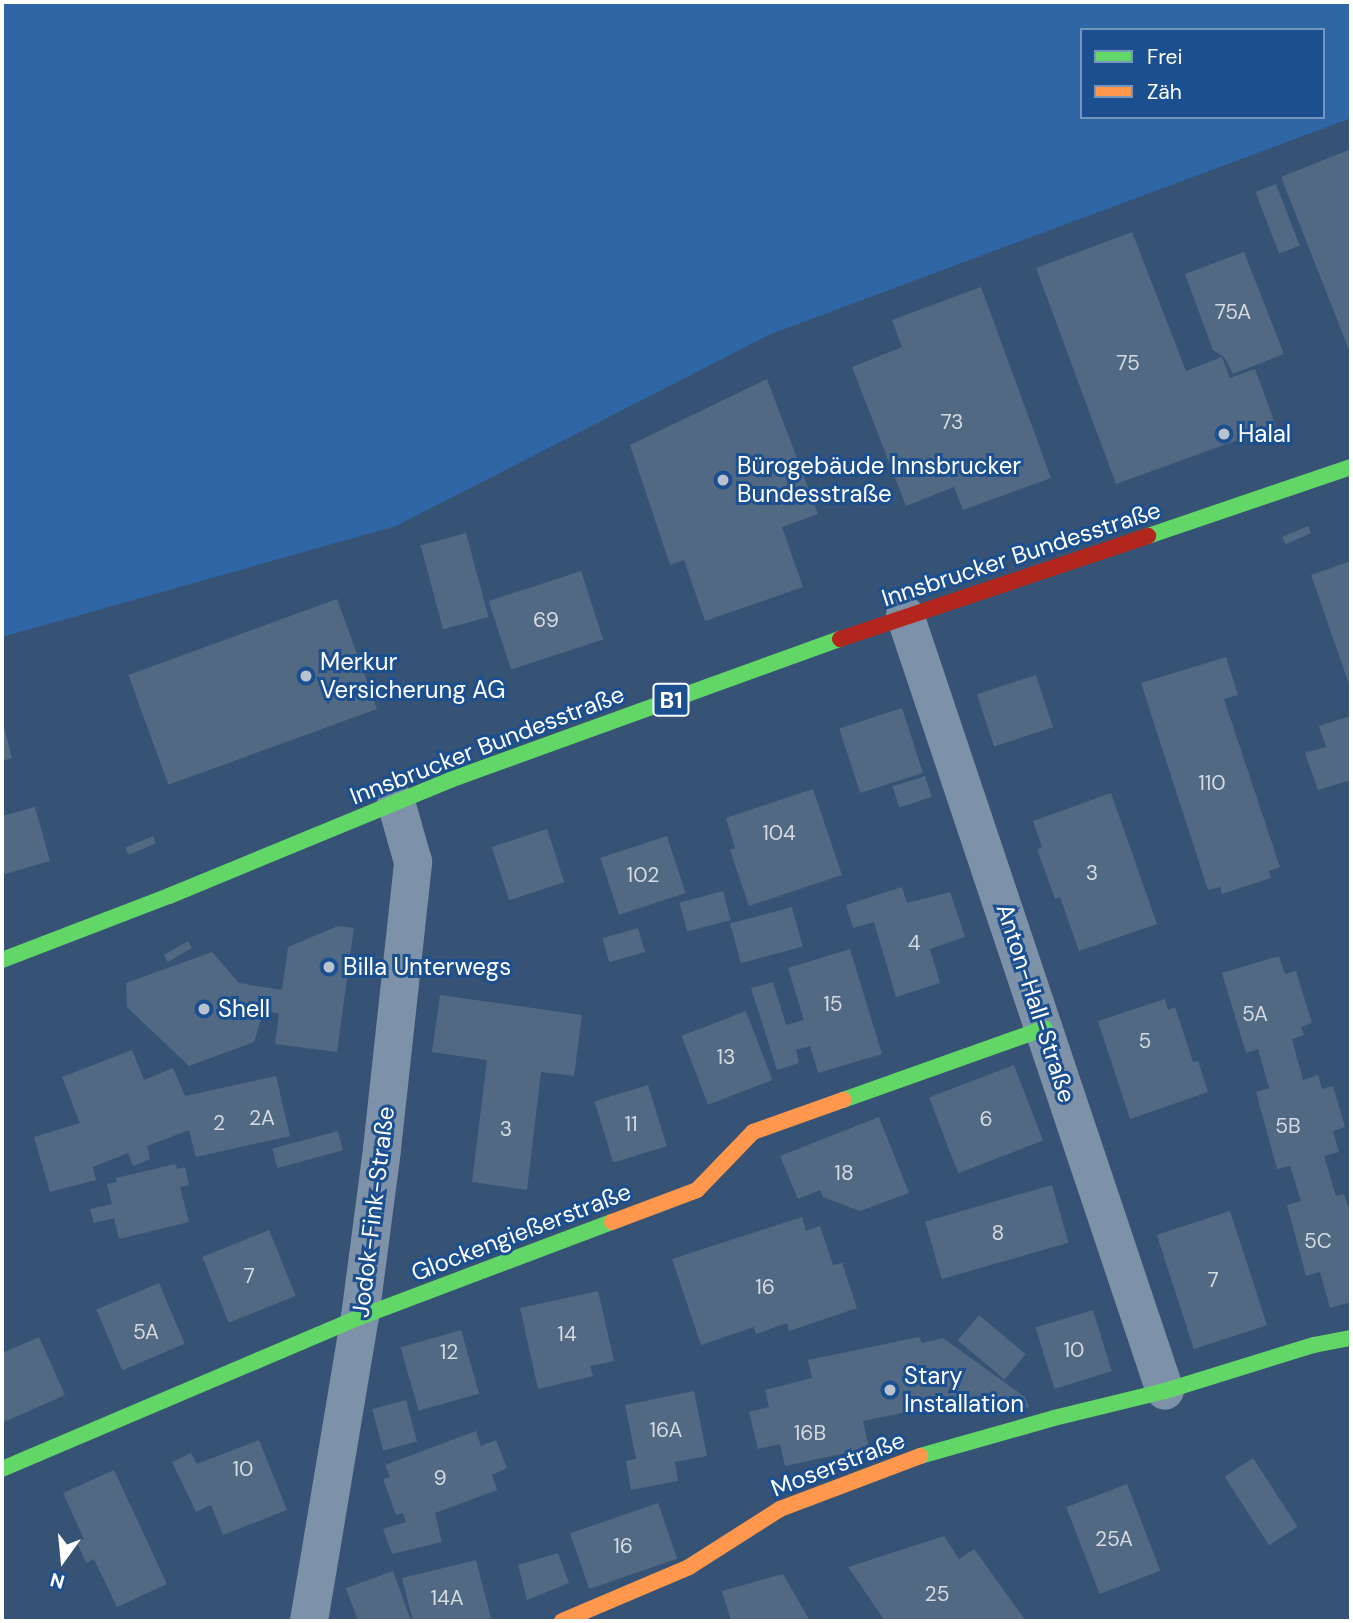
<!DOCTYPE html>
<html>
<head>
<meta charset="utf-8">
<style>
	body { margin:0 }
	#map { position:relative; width:1353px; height:1623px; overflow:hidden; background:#365274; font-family:"DM Sans",sans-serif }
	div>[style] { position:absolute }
	.green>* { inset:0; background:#2f66a5 }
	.building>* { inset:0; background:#526984; transform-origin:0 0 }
	.street>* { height:38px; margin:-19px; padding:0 19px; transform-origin:19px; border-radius:19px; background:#7d92a8 }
	.fast>* { height:16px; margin:-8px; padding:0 8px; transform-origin:8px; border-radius:8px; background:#63d668 }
	.slow>* { height:16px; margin:-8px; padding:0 8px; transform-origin:8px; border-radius:8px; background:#ff974d }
	.jam>* { height:16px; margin:-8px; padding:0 8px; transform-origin:8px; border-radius:8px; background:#b3261e }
	.dots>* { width:19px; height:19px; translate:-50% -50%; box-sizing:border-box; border:4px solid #1b4f8f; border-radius:50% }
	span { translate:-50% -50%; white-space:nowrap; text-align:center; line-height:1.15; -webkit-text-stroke:6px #1b4f8f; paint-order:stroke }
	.number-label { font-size:21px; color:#d4dae0 }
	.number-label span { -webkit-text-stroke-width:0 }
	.shield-label span { padding:2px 5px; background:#1b4f8f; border:2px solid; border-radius:5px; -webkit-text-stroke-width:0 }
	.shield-label { font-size:23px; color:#fff; font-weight:700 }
	.poi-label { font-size:24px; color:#fff }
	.left { translate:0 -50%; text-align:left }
	.street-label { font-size:24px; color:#fff }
	.frame { position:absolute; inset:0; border:4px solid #fff; pointer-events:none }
	.legend { position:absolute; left:1080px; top:28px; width:245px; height:91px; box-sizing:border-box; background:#1b4f8f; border:2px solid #7695bc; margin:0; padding:9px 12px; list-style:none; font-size:21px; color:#fff }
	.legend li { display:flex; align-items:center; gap:14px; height:35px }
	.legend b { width:35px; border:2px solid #7695bc }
	.north { position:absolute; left:28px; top:1525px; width:70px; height:70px; -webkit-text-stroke:5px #1b4f8f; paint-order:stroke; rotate:195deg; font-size:19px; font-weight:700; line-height:28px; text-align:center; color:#fff }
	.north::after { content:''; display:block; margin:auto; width:24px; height:32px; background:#fff; clip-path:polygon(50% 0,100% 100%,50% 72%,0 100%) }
</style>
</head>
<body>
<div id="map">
	<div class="green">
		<div style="clip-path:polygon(evenodd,2px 2px,1351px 2px,1351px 118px,771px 334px,396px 526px,2px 637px,2px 2px,1082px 30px,1323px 30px,1323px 117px,1082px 117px,1082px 30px)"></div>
	</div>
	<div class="building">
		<div style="clip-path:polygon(1351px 149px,1351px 355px,1281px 177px)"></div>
		<div style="left:1276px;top:184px;width:66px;height:22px;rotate:69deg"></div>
		<div style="clip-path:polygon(1132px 232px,1186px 371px,1222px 357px,1230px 378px,1255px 369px,1276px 426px,1116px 484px,1036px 268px)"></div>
		<div style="clip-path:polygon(1244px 252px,1284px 354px,1233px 374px,1224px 357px,1213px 350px,1185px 274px)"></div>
		<div style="clip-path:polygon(981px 287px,1051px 478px,963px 510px,954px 487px,906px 506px,852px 367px,902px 347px,892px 320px)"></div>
		<div style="clip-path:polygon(767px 379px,818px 514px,782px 527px,803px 587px,705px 621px,684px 560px,670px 565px,630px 445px)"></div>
		<div style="left:1308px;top:526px;width:8px;height:28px;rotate:67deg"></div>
		<div style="left:466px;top:533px;width:87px;height:47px;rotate:75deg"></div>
		<div style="clip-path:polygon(1351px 561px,1351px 690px,1311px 575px)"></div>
		<div style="left:581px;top:571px;width:72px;height:97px;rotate:72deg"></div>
		<div style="left:337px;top:599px;width:117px;height:222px;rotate:70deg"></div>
		<div style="clip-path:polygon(1226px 657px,1238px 695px,1224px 699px,1280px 867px,1269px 871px,1271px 878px,1222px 894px,1220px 887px,1208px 890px,1141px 683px)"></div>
		<div style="left:1036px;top:675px;width:55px;height:62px;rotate:72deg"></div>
		<div style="left:902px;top:708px;width:68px;height:66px;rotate:72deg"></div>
		<div style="clip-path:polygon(1351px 716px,1351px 780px,1318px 790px,1305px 753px,1326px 747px,1319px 726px)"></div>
		<div style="clip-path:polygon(2px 718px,12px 758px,2px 761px)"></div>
		<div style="left:925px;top:776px;width:22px;height:34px;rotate:72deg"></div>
		<div style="clip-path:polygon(813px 789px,842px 875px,749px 906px,730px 850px,735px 848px,726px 818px)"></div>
		<div style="clip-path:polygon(1111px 793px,1157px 924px,1079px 951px,1060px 897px,1055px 899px,1037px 849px,1042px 847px,1033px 821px)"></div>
		<div style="clip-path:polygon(35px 807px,50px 861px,2px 875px,2px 816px)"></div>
		<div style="left:547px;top:829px;width:56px;height:58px;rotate:72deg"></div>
		<div style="left:153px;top:836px;width:8px;height:30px;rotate:67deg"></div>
		<div style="left:667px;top:836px;width:60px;height:70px;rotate:72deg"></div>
		<div style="clip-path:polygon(902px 887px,907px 903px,950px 892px,965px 937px,930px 949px,940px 983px,896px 997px,874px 922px,853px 928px,846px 905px)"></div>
		<div style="left:723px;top:891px;width:30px;height:45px;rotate:75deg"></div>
		<div style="left:792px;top:907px;width:41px;height:64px;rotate:75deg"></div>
		<div style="clip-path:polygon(338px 926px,354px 928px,337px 1052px,275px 1044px,279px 1014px,264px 1010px,254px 1042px,189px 1066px,127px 1007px,126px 983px,212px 952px,239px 983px,282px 990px,288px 947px)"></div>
		<div style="left:638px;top:928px;width:25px;height:37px;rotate:74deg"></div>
		<div style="left:188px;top:941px;width:8px;height:28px;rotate:60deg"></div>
		<div style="clip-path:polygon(850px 949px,882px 1054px,818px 1073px,810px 1046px,796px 1050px,799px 1063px,777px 1070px,751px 988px,773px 982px,786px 1025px,804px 1020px,788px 968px)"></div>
		<div style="clip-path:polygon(1279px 956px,1285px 974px,1296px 971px,1312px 1023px,1301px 1027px,1304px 1035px,1292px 1039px,1303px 1080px,1318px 1075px,1322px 1089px,1333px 1086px,1345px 1127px,1333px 1131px,1339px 1152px,1324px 1156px,1336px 1196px,1344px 1194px,1348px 1207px,1351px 1206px,1351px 1302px,1330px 1308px,1320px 1272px,1306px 1276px,1287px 1205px,1301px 1201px,1290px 1166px,1277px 1169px,1256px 1092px,1269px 1088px,1258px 1049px,1246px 1053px,1222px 973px)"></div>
		<div style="clip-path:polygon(440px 995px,582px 1015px,574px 1076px,541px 1072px,527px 1190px,472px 1182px,487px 1060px,432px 1052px)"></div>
		<div style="clip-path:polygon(1165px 999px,1168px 1010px,1175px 1007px,1193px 1062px,1198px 1061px,1208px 1092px,1130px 1119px,1098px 1021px)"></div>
		<div style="left:746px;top:1011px;width:74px;height:69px;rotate:69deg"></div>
		<div style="clip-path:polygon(132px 1050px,144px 1080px,173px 1068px,185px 1096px,276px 1076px,290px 1136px,196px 1157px,189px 1130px,147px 1146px,150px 1159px,133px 1166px,128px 1153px,93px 1167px,96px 1180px,50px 1192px,34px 1137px,80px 1123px,62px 1077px)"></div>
		<div style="left:1014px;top:1065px;width:81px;height:91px;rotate:69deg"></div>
		<div style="left:648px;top:1085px;width:64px;height:56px;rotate:73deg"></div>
		<div style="clip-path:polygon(879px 1117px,909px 1193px,860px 1211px,823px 1197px,820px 1190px,798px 1199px,780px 1156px)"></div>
		<div style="left:338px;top:1131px;width:20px;height:68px;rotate:75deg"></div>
		<div style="clip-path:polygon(175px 1164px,177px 1169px,185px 1167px,189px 1185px,180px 1187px,189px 1222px,119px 1239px,114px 1218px,94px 1223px,90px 1209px,112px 1204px,107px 1184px,117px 1182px,116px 1178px)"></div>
		<div style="left:1052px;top:1185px;width:60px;height:132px;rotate:74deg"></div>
		<div style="left:1230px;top:1211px;width:120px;height:77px;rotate:72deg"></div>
		<div style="clip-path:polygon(802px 1217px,806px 1231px,820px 1226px,833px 1265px,842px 1263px,857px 1308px,789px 1331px,787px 1323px,756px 1334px,754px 1327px,701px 1345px,672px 1259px)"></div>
		<div style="left:269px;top:1230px;width:71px;height:72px;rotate:68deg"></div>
		<div style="left:159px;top:1283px;width:66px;height:68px;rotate:67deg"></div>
		<div style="clip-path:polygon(598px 1291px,614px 1361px,590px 1366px,593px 1376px,538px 1389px,520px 1308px)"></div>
		<div style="left:1093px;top:1310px;width:64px;height:60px;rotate:73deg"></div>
		<div style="left:979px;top:1315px;width:61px;height:33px;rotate:40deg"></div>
		<div style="left:461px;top:1330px;width:66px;height:63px;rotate:74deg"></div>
		<div style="clip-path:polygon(39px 1337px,65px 1395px,2px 1423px,2px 1353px)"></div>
		<div style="clip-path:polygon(919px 1337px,922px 1343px,943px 1338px,1025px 1397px,1029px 1407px,997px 1415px,979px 1397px,863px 1421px,869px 1448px,785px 1466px,780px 1444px,758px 1449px,749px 1412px,769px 1407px,765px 1390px,812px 1378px,808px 1360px)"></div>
		<div style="clip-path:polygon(694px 1391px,707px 1456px,675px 1462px,678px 1481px,631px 1490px,626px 1461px,636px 1459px,625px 1405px)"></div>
		<div style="left:406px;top:1400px;width:43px;height:35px;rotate:75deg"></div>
		<div style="clip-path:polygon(476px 1431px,481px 1446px,496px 1440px,507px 1468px,492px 1475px,497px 1490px,435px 1513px,442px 1542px,392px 1554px,383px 1529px,406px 1522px,403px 1513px,396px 1515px,383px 1479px,390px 1477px,385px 1465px)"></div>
		<div style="clip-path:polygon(259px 1440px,287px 1510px,223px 1535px,211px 1505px,196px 1512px,172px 1462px,191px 1453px,197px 1464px)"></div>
		<div style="left:1253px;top:1458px;width:82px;height:34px;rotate:57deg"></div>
		<div style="clip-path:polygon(114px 1470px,167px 1584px,117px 1607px,94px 1559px,86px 1563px,77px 1542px,84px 1539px,63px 1493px)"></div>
		<div style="left:1127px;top:1484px;width:93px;height:65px;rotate:69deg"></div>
		<div style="left:658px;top:1503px;width:59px;height:93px;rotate:71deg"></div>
		<div style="clip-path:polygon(944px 1536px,959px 1559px,974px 1549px,1026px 1621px,885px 1621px,848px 1567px)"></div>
		<div style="clip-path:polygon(558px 1553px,569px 1583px,527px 1600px,518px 1565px)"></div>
		<div style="clip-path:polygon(476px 1560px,491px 1618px,480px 1621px,413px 1621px,402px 1578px)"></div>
		<div style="clip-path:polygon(393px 1571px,411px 1621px,358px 1621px,346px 1588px)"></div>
		<div style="clip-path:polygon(783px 1574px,810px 1621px,731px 1621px,722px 1591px)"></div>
	</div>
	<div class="street">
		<div style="left:905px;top:615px;width:818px;rotate:71.48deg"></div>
		<div style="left:309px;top:1621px;width:308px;rotate:-80.5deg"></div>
		<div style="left:360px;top:1317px;width:169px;rotate:-82.5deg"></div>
		<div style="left:382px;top:1149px;width:289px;rotate:-83.8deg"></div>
		<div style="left:413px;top:862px;width:62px;rotate:-105.8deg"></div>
	</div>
	<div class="fast">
		<div style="left:1148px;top:536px;width:214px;rotate:-18.8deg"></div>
		<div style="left:2px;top:960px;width:179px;rotate:-21deg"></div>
		<div style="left:169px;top:896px;width:304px;rotate:-22.4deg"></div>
		<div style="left:450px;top:780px;width:415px;rotate:-19.9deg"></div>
		<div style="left:843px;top:1100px;width:214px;rotate:-19.6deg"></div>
		<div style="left:920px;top:1456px;width:139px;rotate:-15.8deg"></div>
		<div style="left:1054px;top:1418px;width:114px;rotate:-13.7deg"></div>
		<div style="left:1165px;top:1391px;width:156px;rotate:-17.2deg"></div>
		<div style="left:1314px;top:1345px;width:38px;rotate:-11deg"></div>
		<div style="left:2px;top:1469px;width:389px;rotate:-23deg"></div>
		<div style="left:360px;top:1317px;width:269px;rotate:-20.7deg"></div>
	</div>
	<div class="slow">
		<div style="left:612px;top:1222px;width:91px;rotate:-20.6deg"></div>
		<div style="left:697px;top:1190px;width:81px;rotate:-46deg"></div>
		<div style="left:753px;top:1132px;width:96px;rotate:-19.6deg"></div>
		<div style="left:562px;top:1621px;width:138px;rotate:-23deg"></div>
		<div style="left:689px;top:1567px;width:108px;rotate:-32.5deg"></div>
		<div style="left:780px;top:1509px;width:150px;rotate:-20.7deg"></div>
	</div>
	<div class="jam">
		<div style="left:840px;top:639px;width:325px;rotate:-18.5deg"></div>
	</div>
	<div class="dots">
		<div style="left:1224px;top:434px;background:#b9c2ce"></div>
		<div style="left:723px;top:480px;background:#b9c2ce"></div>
		<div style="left:306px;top:676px;background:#b9c2ce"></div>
		<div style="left:329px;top:967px;background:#b9c2ce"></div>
		<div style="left:204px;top:1009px;background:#b9c2ce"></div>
		<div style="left:890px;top:1390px;background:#b9c2ce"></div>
	</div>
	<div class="number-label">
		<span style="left:1233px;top:312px">75A</span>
		<span style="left:1128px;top:363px">75</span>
		<span style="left:952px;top:422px">73</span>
		<span style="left:546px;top:620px">69</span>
		<span style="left:1212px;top:783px">110</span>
		<span style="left:779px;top:833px">104</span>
		<span style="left:1092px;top:873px">3</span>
		<span style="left:643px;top:875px">102</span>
		<span style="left:914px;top:943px">4</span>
		<span style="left:833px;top:1004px">15</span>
		<span style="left:1255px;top:1014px">5A</span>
		<span style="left:1145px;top:1041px">5</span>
		<span style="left:726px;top:1057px">13</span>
		<span style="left:262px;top:1118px">2A</span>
		<span style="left:986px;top:1119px">6</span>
		<span style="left:219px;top:1123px">2</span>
		<span style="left:631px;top:1124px">11</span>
		<span style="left:1288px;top:1126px">5B</span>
		<span style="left:506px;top:1129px">3</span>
		<span style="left:844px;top:1173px">18</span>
		<span style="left:998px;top:1233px">8</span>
		<span style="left:1318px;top:1241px">5C</span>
		<span style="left:249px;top:1276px">7</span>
		<span style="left:1213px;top:1280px">7</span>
		<span style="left:765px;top:1287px">16</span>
		<span style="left:146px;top:1332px">5A</span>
		<span style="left:567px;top:1334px">14</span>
		<span style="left:1074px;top:1350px">10</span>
		<span style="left:449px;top:1352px">12</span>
		<span style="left:666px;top:1430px">16A</span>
		<span style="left:810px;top:1433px">16B</span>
		<span style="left:243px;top:1469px">10</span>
		<span style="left:440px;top:1478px">9</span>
		<span style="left:1114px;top:1539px">25A</span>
		<span style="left:623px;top:1546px">16</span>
		<span style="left:937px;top:1594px">25</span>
		<span style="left:447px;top:1598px">14A</span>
	</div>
	<div class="shield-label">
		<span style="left:671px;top:700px">B1</span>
	</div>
	<div class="poi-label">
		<span class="left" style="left:1238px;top:434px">Halal</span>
		<span class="left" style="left:737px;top:480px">Bürogebäude Innsbrucker<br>Bundesstraße</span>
		<span class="left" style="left:320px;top:676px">Merkur<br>Versicherung AG</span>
		<span class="left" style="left:343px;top:967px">Billa Unterwegs</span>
		<span class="left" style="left:218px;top:1009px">Shell</span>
		<span class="left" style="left:904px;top:1390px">Stary<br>Installation</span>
	</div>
	<div class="street-label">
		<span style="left:1021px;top:554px;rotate:-18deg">Innsbrucker Bundesstraße</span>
		<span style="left:487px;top:745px;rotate:-21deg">Innsbrucker Bundesstraße</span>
		<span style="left:1036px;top:1003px;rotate:72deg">Anton-Hall-Straße</span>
		<span style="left:373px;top:1212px;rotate:-83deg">Jodok-Fink-Straße</span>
		<span style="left:521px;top:1232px;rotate:-21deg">Glockengießerstraße</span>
		<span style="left:838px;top:1464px;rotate:-21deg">Moserstraße</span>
	</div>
	<div class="frame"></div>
	<ul class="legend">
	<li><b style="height:9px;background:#63d668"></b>Frei</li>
	<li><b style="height:9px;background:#ff974d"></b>Zäh</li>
	</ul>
	<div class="north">N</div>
</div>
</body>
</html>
